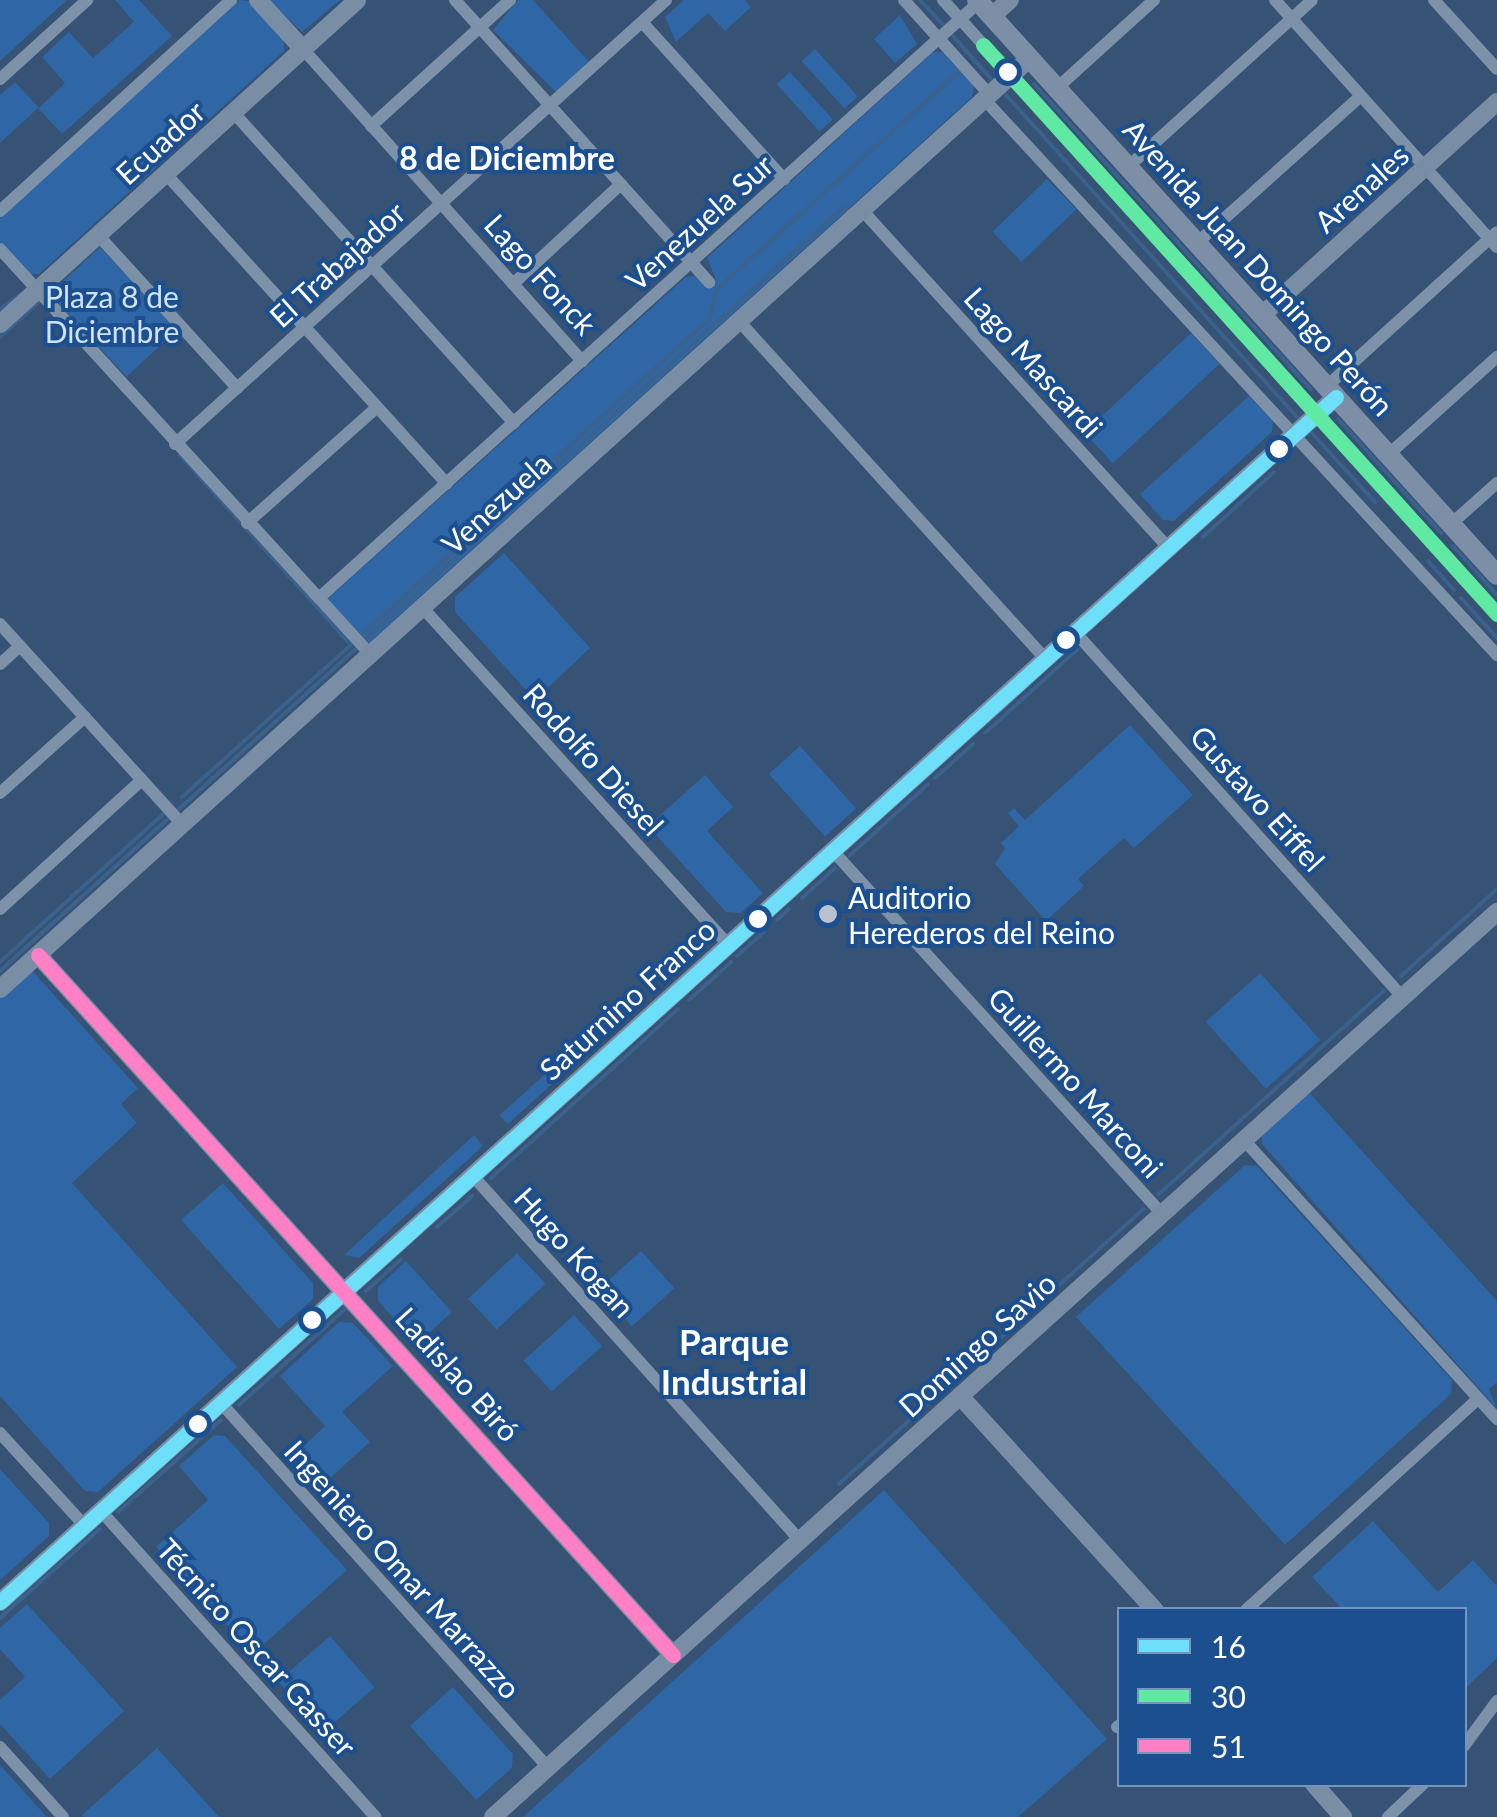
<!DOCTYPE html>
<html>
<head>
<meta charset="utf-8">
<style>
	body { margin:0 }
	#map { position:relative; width:1497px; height:1817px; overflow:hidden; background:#365274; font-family:Lato,sans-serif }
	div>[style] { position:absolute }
	.green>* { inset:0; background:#2f66a5; transform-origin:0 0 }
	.stream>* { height:4px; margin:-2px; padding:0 2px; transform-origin:2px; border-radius:2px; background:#3b618d }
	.street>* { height:12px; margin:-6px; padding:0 6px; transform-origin:6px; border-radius:6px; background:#7d92a8 }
	.secondary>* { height:18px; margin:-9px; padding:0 9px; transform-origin:9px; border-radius:9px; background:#798da4 }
	.primary>* { height:20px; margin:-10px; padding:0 10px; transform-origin:10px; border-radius:10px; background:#7d8ea7 }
	.bus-1>* { height:15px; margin:-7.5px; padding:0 7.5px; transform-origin:7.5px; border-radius:7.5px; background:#6ddff8 }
	.bus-2>* { height:15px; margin:-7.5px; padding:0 7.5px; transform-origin:7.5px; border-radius:7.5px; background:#60e9a3 }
	.bus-3>* { height:15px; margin:-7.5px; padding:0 7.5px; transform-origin:7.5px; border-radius:7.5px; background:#ff80c5 }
	.dots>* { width:28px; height:28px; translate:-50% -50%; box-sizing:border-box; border:5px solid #1b4f8f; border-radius:50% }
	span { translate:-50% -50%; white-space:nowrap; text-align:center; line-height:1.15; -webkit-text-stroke:8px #1b4f8f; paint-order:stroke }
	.street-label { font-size:30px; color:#fff }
	.park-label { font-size:30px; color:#cfe3fa }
	.poi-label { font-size:30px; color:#fff }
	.left { translate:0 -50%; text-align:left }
	.neighbourhood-label { font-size:32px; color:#fff; font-weight:700 }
	.quarter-label { font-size:35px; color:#fff; font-weight:700 }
	.legend { position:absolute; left:1117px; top:1607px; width:350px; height:180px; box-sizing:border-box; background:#1b4f8f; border:2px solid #7695bc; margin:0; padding:12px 18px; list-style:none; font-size:30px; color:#fff }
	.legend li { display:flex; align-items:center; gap:20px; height:50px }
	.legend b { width:50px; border:2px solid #7695bc }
</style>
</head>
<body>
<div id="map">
	<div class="green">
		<div style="clip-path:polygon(0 0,67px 0,0 61px)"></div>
		<div style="clip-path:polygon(115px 0,139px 0,172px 36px,62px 134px,38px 108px,0 143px,0 95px,15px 82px,39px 108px,65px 83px,42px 57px,69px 32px,93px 58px,134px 22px)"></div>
		<div style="clip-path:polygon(240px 0,249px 1px,284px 40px,284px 51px,39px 274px,29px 274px,0 241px,0 218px)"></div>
		<div style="clip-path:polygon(269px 0,340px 0,302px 32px)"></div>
		<div style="clip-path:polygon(518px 0,533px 0,589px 62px,556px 92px,493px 30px)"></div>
		<div style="clip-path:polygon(684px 0,745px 0,751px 7px,725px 31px,708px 13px,676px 42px,665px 17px)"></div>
		<div style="clip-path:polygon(900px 15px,917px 44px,895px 63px,874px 39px)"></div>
		<div style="left:815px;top:49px;width:64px;height:18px;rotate:48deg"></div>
		<div style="clip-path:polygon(933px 52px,942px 52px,974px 86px,972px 97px,362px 649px,322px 604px,686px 277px,695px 276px,707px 288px,716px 280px,707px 258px)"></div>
		<div style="left:790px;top:72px;width:64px;height:18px;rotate:48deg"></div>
		<div style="left:1047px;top:179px;width:42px;height:76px;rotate:46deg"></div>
		<div style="left:100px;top:247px;width:113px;height:69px;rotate:47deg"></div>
		<div style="left:1191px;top:333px;width:42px;height:146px;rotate:47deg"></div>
		<div style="clip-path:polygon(1249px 396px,1273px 421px,1272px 432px,1174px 521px,1163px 520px,1140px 494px)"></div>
		<div style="clip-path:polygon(504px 553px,590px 648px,535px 700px,455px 612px,455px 597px)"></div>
		<div style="clip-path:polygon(1130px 725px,1193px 795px,1134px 848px,1124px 838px,1078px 879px,1084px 886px,1046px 921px,995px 864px,1005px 848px,1001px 843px,1019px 826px,1008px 813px,1014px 808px,1025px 820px)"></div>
		<div style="left:800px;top:746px;width:84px;height:42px;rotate:48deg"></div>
		<div style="clip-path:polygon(705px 775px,733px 807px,707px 831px,763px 893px,741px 913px,726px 912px,648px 826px)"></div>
		<div style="clip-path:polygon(28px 966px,138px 1088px,121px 1104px,137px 1123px,72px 1183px,237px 1367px,98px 1492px,85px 1491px,0 1396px,0 991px)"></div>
		<div style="left:1260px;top:973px;width:90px;height:73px;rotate:48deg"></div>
		<div style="left:562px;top:1059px;width:12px;height:84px;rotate:48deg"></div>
		<div style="clip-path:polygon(1307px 1090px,1497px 1301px,1497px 1382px,1489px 1389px,1497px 1409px,1262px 1144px,1262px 1134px)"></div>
		<div style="clip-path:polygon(474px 1135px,483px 1146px,359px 1258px,344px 1255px)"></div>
		<div style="clip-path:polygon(1245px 1165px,1257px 1166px,1452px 1380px,1451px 1394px,1285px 1545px,1076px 1317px)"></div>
		<div style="clip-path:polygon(223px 1183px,313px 1283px,313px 1299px,279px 1329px,181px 1220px)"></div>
		<div style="left:641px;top:1251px;width:50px;height:57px;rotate:48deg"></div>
		<div style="left:517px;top:1253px;width:42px;height:67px;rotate:47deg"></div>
		<div style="clip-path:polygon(406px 1261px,452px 1312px,417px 1344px,378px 1301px,378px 1287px)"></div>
		<div style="left:574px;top:1315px;width:42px;height:68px;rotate:48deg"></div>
		<div style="clip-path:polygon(339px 1322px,353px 1323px,393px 1366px,342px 1412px,370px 1442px,319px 1488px,292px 1457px,325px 1426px,280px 1376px)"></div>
		<div style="clip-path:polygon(214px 1435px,225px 1436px,347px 1570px,253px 1654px,156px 1547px,208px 1500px,179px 1466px)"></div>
		<div style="clip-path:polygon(0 1469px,49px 1523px,49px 1536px,0 1580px)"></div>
		<div style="clip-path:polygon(884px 1490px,1107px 1739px,1018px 1817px,523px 1817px)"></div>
		<div style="clip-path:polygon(1373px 1521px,1438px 1592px,1473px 1560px,1497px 1586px,1497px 1658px,1465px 1689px,1464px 1610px,1342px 1609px,1312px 1577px)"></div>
		<div style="clip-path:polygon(27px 1604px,124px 1711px,50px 1779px,0 1724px,0 1700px,25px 1677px,0 1649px,0 1628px)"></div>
		<div style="left:330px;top:1636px;width:68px;height:69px;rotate:49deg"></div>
		<div style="clip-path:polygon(453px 1687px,513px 1754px,512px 1768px,476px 1800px,410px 1726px)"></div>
		<div style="clip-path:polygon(157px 1748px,219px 1817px,84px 1817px,82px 1815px)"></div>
		<div style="clip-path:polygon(0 1765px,47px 1817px,0 1817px)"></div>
	</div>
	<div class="stream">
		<div style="left:920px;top:0;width:33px;rotate:47deg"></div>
		<div style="left:953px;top:36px;width:57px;rotate:48.5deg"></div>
		<div style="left:1034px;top:84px;width:412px;rotate:47.8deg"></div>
		<div style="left:1006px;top:95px;width:434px;rotate:47.9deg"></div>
		<div style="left:0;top:309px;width:36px;rotate:-36deg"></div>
		<div style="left:0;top:337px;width:55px;rotate:-42.1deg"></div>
		<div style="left:1338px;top:419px;width:154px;rotate:47.9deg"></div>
		<div style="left:1311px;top:432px;width:95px;rotate:47.6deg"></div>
		<div style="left:180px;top:455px;width:256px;rotate:48deg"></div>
		<div style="left:1203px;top:537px;width:96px;rotate:-42.5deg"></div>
		<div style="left:1453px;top:546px;width:66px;rotate:48.1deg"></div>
		<div style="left:1428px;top:561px;width:39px;rotate:48deg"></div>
		<div style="left:1461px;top:598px;width:54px;rotate:48deg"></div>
		<div style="left:363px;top:634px;width:468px;rotate:-42.3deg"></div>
		<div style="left:709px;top:319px;width:31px;rotate:-75deg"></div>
		<div style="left:717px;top:289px;width:328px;rotate:-41.9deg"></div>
		<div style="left:365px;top:640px;width:646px;rotate:-42.11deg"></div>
		<div style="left:844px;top:207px;width:9px;rotate:41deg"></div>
		<div style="left:985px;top:733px;width:124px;rotate:-42.1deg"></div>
		<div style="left:935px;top:778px;width:51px;rotate:-41.8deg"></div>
		<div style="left:182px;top:797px;width:229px;rotate:-42deg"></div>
		<div style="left:178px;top:810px;width:243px;rotate:-42.2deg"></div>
		<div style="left:849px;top:856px;width:107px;rotate:-42.3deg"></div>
		<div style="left:802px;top:898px;width:45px;rotate:-42.3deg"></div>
		<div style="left:777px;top:920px;width:16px;rotate:-43deg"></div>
		<div style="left:737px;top:956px;width:36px;rotate:-42deg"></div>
		<div style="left:0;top:962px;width:220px;rotate:-42.2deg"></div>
		<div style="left:0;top:971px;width:229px;rotate:-42.2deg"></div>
		<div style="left:1401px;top:976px;width:130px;rotate:-42.2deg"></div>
		<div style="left:689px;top:1000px;width:57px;rotate:-42.1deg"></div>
		<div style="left:491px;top:1178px;width:252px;rotate:-42.1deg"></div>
		<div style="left:1159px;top:1194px;width:303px;rotate:-42.1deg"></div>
		<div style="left:437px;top:1227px;width:47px;rotate:-41.5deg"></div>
		<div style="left:366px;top:1291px;width:47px;rotate:-42.4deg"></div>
		<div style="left:239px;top:1405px;width:142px;rotate:-42.1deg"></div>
		<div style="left:839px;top:1484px;width:410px;rotate:-42.1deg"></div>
		<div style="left:118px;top:1512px;width:138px;rotate:-41.8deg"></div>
		<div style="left:0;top:1618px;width:134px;rotate:-41.7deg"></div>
	</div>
	<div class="street">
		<div style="left:455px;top:0;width:380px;rotate:48deg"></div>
		<div style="left:904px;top:0;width:127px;rotate:47.9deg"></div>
		<div style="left:943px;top:0;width:827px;rotate:47.94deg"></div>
		<div style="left:1275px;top:0;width:332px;rotate:48.1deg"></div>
		<div style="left:1434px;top:0;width:93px;rotate:47.6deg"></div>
		<div style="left:642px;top:22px;width:212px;rotate:47.9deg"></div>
		<div style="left:303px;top:49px;width:419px;rotate:48.2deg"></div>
		<div style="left:0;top:79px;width:118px;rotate:-42.2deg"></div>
		<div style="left:1057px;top:88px;width:131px;rotate:-42.2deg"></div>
		<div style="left:984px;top:99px;width:757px;rotate:47.3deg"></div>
		<div style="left:233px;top:112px;width:419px;rotate:47.9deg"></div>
		<div style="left:371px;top:126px;width:188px;rotate:-42.2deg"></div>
		<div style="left:1128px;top:167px;width:248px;rotate:-42.2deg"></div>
		<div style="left:166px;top:174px;width:418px;rotate:47.8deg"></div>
		<div style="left:862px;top:210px;width:456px;rotate:47.8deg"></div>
		<div style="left:0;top:211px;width:313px;rotate:-42.4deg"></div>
		<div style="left:98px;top:235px;width:207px;rotate:47.7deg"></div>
		<div style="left:1197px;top:243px;width:220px;rotate:-41.9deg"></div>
		<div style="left:0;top:249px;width:473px;rotate:47.6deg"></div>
		<div style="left:319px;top:598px;width:889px;rotate:-42.08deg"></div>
		<div style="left:513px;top:284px;width:147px;rotate:-42.8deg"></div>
		<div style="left:739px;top:321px;width:456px;rotate:47.8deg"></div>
		<div style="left:1327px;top:386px;width:229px;rotate:-42.2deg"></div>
		<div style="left:175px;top:444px;width:662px;rotate:-42.12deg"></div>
		<div style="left:1388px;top:455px;width:147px;rotate:-42deg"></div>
		<div style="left:247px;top:523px;width:174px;rotate:-41.7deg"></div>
		<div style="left:1451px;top:524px;width:62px;rotate:-41.7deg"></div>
		<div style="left:319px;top:598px;width:76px;rotate:47.7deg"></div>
		<div style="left:422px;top:607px;width:456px;rotate:47.8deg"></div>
		<div style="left:0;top:624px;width:270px;rotate:47.7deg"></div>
		<div style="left:1075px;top:632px;width:491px;rotate:48.1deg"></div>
		<div style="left:0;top:664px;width:27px;rotate:-42deg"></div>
		<div style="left:0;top:793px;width:114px;rotate:-41.8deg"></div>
		<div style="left:833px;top:851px;width:490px;rotate:47.8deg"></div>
		<div style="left:0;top:909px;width:192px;rotate:-42.3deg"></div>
		<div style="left:1244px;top:1140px;width:377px;rotate:47.8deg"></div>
		<div style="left:473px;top:1176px;width:490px;rotate:48.1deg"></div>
		<div style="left:221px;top:1403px;width:490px;rotate:48.1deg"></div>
		<div style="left:0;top:1433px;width:126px;rotate:47.6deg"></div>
		<div style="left:101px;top:1511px;width:411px;rotate:48.1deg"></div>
		<div style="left:1246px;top:1610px;width:314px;rotate:-42.3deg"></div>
		<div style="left:1117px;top:1727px;width:4px;rotate:-34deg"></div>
		<div style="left:1464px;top:1746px;width:56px;rotate:-53.7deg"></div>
		<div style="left:0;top:1747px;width:94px;rotate:48deg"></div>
		<div style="left:1388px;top:1817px;width:48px;rotate:-43.3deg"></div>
	</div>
	<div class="secondary">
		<div style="left:258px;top:0;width:67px;rotate:47.4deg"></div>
		<div style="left:992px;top:16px;width:24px;rotate:-42deg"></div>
		<div style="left:1262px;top:315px;width:317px;rotate:-42.2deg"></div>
		<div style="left:0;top:324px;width:482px;rotate:-42.2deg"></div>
		<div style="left:38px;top:955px;width:945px;rotate:47.79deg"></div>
		<div style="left:0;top:989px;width:1388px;rotate:-42.11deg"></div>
		<div style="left:960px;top:1396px;width:290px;rotate:47.7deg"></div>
		<div style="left:0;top:1602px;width:1799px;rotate:-42.05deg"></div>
		<div style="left:1314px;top:1784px;width:44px;rotate:48.7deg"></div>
		<div style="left:493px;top:1817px;width:1352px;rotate:-42.03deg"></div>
	</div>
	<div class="primary">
		<div style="left:977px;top:0;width:775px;rotate:47.88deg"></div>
	</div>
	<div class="bus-1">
		<div style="left:0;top:1602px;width:1799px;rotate:-42.05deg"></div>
	</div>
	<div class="bus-2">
		<div style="left:983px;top:45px;width:767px;rotate:47.91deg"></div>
	</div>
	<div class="bus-3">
		<div style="left:38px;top:955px;width:945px;rotate:47.79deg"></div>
	</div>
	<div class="dots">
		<div style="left:1008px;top:72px;background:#fff"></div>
		<div style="left:1279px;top:449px;background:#fff"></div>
		<div style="left:1066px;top:640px;background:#fff"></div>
		<div style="left:828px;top:914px;background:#b9c2ce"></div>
		<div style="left:758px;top:919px;background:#fff"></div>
		<div style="left:312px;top:1320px;background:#fff"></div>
		<div style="left:198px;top:1424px;background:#fff"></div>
	</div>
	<div class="street-label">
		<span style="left:160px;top:142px;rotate:-42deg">Ecuador</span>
		<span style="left:1361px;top:188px;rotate:-42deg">Arenales</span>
		<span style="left:699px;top:222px;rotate:-42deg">Venezuela Sur</span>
		<span style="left:337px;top:264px;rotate:-42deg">El Trabajador</span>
		<span style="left:1259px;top:267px;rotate:48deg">Avenida Juan Domingo Perón</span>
		<span style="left:541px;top:274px;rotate:48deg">Lago Fonck</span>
		<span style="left:1034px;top:362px;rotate:48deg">Lago Mascardi</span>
		<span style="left:496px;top:503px;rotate:-42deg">Venezuela</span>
		<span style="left:594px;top:759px;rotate:48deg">Rodolfo Diesel</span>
		<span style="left:1258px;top:798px;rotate:48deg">Gustavo Eiffel</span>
		<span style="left:627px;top:999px;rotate:-42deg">Saturnino Franco</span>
		<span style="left:1076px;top:1082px;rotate:48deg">Guillermo Marconi</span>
		<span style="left:575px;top:1252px;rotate:48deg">Hugo Kogan</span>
		<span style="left:977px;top:1344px;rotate:-42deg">Domingo Savio</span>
		<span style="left:458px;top:1374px;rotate:48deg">Ladislao Biró</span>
		<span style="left:403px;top:1569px;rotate:48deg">Ingeniero Omar Marrazzo</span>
		<span style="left:257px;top:1647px;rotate:48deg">Técnico Oscar Gasser</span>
	</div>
	<div class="park-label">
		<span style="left:112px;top:313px">Plaza 8 de<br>Diciembre</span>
	</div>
	<div class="poi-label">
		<span class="left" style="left:848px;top:914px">Auditorio<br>Herederos del Reino</span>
	</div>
	<div class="neighbourhood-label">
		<span style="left:507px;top:158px">8 de Diciembre</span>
	</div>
	<div class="quarter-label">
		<span style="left:734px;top:1361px">Parque<br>Industrial</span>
	</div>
	<ul class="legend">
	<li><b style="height:12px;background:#6ddff8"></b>16</li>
	<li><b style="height:12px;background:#60e9a3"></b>30</li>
	<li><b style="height:12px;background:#ff80c5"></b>51</li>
	</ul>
</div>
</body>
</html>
